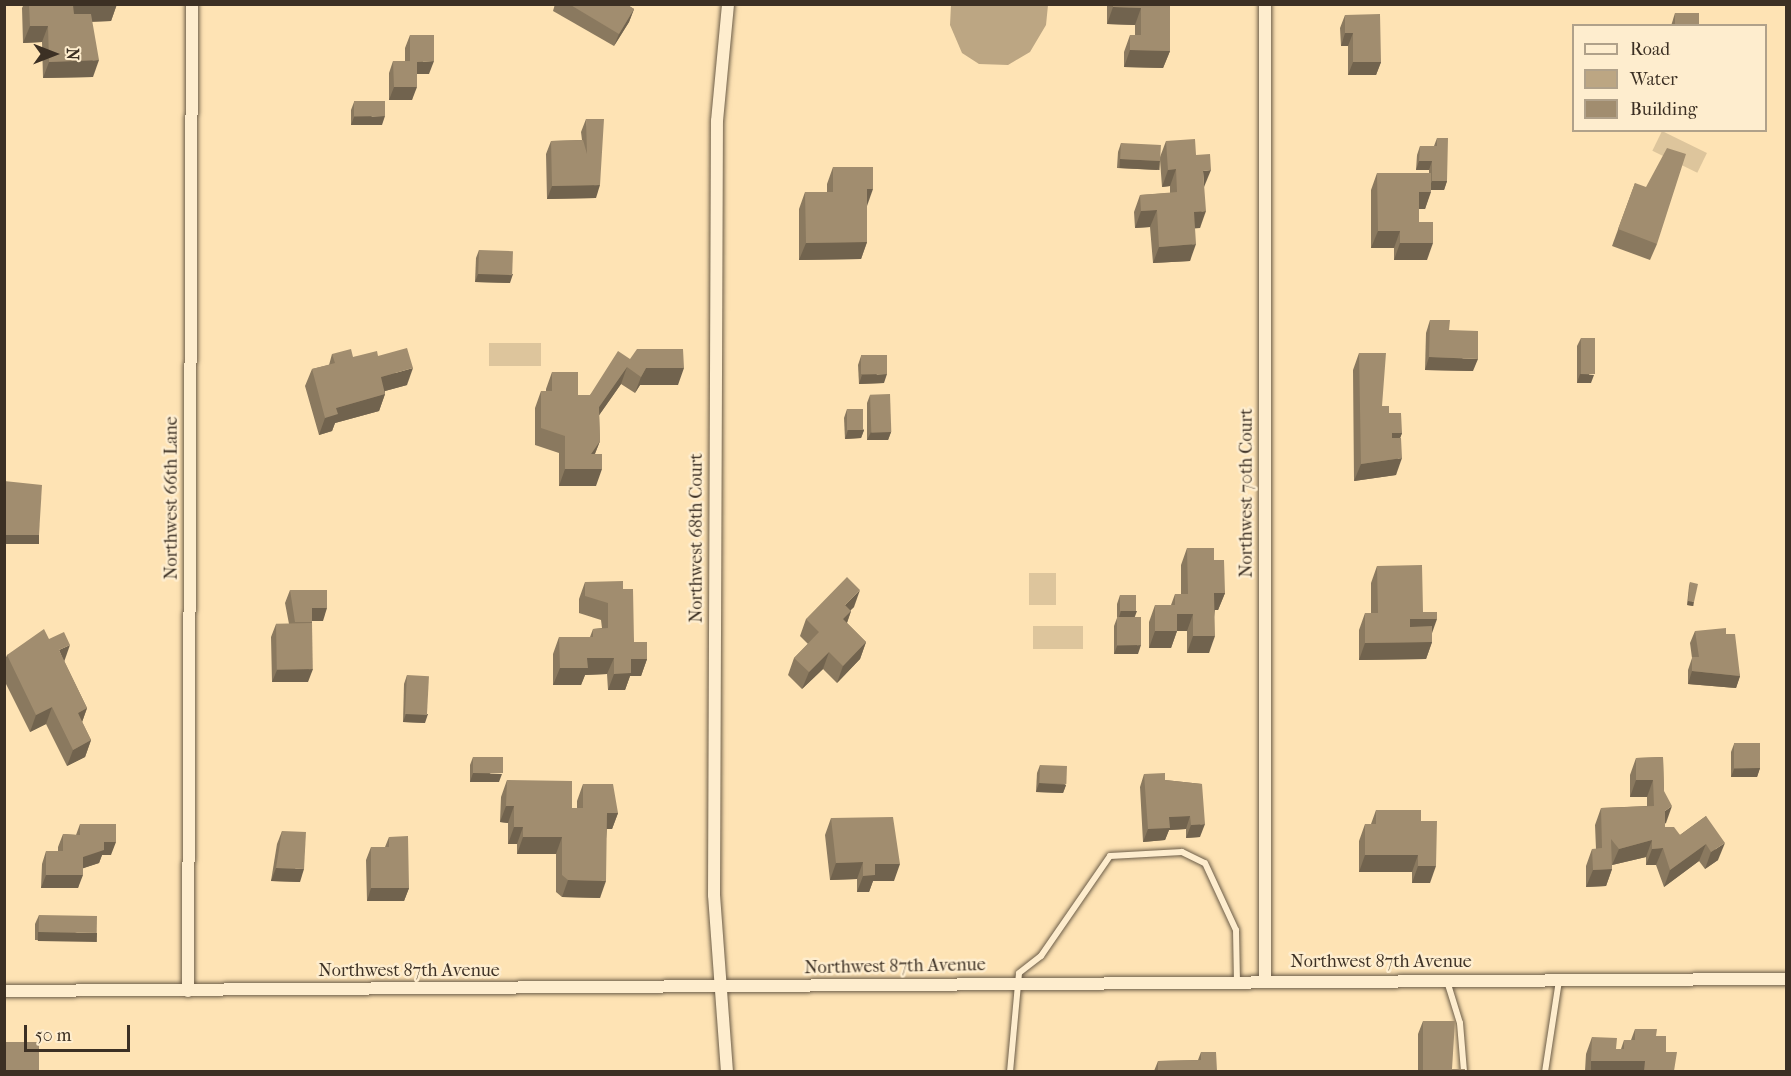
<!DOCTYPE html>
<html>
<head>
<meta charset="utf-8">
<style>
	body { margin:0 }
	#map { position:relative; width:1791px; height:1076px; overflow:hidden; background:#fee3b4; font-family:"IM FELL French Canon",serif }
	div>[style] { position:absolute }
	.green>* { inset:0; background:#ddc59c; transform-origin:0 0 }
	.water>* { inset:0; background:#bca683 }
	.roads { filter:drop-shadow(0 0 2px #6c5d48) drop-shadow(0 0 2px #6c5d48) }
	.service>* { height:6px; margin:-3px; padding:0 3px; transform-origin:3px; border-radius:3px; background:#feedce }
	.minor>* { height:12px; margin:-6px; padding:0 6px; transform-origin:6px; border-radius:6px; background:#feedce }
	.wall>* { inset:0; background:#8a795f }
	.shaded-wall>* { inset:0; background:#71634e; transform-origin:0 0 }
	.building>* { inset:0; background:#a18d6f; transform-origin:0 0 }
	span { translate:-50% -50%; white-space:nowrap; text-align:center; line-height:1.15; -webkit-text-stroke:5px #feedce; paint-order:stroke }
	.street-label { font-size:18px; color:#3c3024 }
	.frame { position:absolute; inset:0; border:6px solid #3c3024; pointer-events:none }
	.legend { position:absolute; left:1572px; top:24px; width:195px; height:108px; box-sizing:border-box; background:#feedce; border:2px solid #b0a18a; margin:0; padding:8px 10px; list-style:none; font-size:18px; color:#3c3024 }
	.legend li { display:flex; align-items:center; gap:12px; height:30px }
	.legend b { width:30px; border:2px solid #b0a18a }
	.north { position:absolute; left:24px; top:24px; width:60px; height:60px; -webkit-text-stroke:4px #feedce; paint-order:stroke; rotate:90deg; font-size:16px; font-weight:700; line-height:24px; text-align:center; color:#3c3024 }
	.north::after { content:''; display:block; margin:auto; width:21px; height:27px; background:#3c3024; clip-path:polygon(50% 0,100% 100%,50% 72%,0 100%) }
	.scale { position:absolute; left:24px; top:1025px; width:106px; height:27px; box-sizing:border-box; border:3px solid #3c3024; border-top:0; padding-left:8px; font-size:18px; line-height:21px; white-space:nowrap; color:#3c3024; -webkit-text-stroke:4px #feedce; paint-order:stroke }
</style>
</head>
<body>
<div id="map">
	<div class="green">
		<div style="left:1662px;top:131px;width:50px;height:22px;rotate:26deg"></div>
		<div style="left:489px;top:343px;width:52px;height:23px"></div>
		<div style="left:1029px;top:573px;width:27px;height:32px"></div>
		<div style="left:1083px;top:626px;width:23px;height:50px;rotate:90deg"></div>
	</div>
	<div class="water">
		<div style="clip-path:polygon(951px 5px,951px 4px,1048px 5px,1046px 25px,1030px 52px,1008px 65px,979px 64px,962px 53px,950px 25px)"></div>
	</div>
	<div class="roads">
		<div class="service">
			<div style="left:1447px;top:981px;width:44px;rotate:72.8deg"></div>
			<div style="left:1460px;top:1023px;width:49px;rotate:85.3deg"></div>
			<div style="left:1010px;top:1072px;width:99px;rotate:-84.8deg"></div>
			<div style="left:1019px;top:973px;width:28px;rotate:-38deg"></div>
			<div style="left:1041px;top:956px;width:121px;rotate:-55.4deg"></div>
			<div style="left:1110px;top:856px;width:72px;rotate:-3.2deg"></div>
			<div style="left:1182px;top:852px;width:25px;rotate:26deg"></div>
			<div style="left:1205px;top:863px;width:74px;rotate:65.2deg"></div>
			<div style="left:1236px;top:930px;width:51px;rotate:88.9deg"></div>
			<div style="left:1545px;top:1072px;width:92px;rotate:-81.3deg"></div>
		</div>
		<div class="minor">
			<div style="left:1265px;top:981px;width:977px;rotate:-90deg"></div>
			<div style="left:4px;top:991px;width:1782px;rotate:-0.39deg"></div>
			<div style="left:188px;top:991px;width:987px;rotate:-89.77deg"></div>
			<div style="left:727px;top:1072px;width:177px;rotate:-94.2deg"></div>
			<div style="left:714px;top:895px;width:774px;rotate:-89.78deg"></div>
			<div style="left:717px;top:121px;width:118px;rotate:-84.6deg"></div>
		</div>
	</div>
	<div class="wall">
		<div style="clip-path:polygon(24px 4px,117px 4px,111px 21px,92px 22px,93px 77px,43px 78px,42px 42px,23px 43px,22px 8px)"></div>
		<div style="clip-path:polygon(555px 4px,626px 4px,634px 9px,629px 22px,614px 46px,553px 11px)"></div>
		<div style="clip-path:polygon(1107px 4px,1197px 4px,1197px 6px,1170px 5px,1170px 51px,1163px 68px,1124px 67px,1124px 52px,1130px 35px,1135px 35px,1135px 25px,1107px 24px)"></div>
		<div style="clip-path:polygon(1675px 13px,1701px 26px,1671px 26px)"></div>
		<div style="clip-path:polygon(1345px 15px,1381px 62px,1376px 75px,1348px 75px,1348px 46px,1341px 46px,1340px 28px)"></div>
		<div style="clip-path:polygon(410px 35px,429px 74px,417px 74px,412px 100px,389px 100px,389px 73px,393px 61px,405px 61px,405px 48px)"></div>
		<div style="clip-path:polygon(354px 102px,382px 125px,351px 125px,351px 110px)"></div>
		<div style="clip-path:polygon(586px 119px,596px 198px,547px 199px,546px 154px,551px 141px,582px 140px,581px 132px)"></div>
		<div style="clip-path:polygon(1437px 138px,1447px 181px,1444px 190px,1431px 190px,1425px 209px,1419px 209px,1419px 222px,1427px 260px,1394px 260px,1394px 248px,1371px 248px,1371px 190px,1377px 173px,1429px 173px,1429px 170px,1416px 170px,1417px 155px,1420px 146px,1434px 146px)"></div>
		<div style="clip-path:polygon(1166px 141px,1196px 155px,1204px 187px,1200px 228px,1195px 228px,1190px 261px,1153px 263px,1150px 227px,1135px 228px,1134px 212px,1140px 195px,1170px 193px,1170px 186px,1162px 187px,1160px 160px,1157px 170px,1117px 168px,1118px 152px,1121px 143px,1160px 157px)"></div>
		<div style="clip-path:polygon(833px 167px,867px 205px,867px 242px,861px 259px,799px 260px,799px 209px,805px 192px,827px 192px,827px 184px)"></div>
		<div style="clip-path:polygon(1635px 183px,1657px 244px,1650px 260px,1612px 246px)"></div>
		<div style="clip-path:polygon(479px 250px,510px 283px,475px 282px,476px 258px)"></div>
		<div style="clip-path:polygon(1430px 320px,1473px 371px,1425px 370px,1426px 333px)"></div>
		<div style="clip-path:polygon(1581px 338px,1591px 383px,1577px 383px,1577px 346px)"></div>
		<div style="clip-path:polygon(1359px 353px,1382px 406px,1389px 413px,1402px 433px,1400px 438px,1396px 475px,1354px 481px,1353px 370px)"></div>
		<div style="clip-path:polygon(332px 354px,353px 357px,378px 356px,407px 385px,385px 391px,385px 394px,379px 411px,335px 423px,332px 431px,319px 435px,305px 386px,312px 369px,329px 365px)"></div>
		<div style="clip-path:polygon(861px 356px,884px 383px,859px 384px,858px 365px)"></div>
		<div style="clip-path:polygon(630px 359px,678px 385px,640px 385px,635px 393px,621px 384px,599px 415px,600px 441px,595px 454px,596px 486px,559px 486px,559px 453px,535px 445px,535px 408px,541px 391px,546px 391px,546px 389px,552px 372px,578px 395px,590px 395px)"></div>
		<div style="clip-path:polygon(870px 395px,891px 432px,888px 440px,867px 440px,867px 403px)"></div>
		<div style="clip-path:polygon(847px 409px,864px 430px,861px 438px,845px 439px,844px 418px)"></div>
		<div style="clip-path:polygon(1187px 548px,1214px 560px,1225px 593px,1218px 610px,1215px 610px,1209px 653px,1187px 653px,1187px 631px,1177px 631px,1171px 648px,1149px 648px,1149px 622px,1155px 605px,1171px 605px,1175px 594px,1181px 594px,1181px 565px)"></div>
		<div style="clip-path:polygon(1377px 566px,1432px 632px,1432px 642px,1426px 659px,1359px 660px,1359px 630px,1365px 613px,1371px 613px,1371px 583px)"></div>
		<div style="clip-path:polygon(585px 582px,623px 589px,634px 642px,647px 659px,641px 676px,630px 676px,625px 690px,608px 690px,607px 674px,585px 675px,581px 685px,553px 685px,553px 654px,559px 637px,590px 637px,593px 629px,602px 628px,601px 620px,579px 613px,579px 599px)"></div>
		<div style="clip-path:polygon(1690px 582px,1693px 606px,1687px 605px,1689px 586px)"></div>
		<div style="clip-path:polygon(290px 590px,323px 621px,312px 621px,312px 624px,308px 682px,272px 682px,271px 637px,276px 624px,289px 624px,285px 603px)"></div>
		<div style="clip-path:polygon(1120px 595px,1134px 617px,1138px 654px,1114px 654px,1114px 626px,1117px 618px,1117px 604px)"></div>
		<div style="clip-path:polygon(854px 607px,850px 610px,851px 611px,847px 623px,866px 642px,860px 659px,837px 683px,823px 669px,802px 689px,788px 675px,794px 658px,808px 644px,800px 636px,806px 619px)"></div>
		<div style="clip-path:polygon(1695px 631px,1726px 634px,1740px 676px,1736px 688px,1688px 684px,1688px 670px,1692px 658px,1690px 643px)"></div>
		<div style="clip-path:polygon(49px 639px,64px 661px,87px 708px,82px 722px,91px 740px,85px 757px,67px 766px,46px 724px,30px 732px,4px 680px,4px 662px,7px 655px)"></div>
		<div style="clip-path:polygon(407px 675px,425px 723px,403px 722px,404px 684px)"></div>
		<div style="clip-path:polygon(1734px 744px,1760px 768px,1757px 777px,1731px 777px,1731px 752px)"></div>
		<div style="clip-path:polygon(473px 757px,499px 782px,470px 782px,470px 765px)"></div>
		<div style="clip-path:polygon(1663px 757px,1665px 827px,1680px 835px,1706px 816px,1718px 860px,1705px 869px,1699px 861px,1664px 887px,1656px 865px,1646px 865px,1646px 857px,1612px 865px,1612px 869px,1606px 886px,1586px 887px,1586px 866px,1592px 849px,1596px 849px,1595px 825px,1601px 808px,1647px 806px,1647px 797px,1630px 797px,1630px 775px,1636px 758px)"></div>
		<div style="clip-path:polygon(1040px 765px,1066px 785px,1063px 793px,1036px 792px,1037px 773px)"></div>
		<div style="clip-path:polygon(1144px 774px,1165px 780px,1202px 784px,1200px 837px,1186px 838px,1186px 829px,1169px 830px,1165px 840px,1143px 842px,1140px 787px)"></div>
		<div style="clip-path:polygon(507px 780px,572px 808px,577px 808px,577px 801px,583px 784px,618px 813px,612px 829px,607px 829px,600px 898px,562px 897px,556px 892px,556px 854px,517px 854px,517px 844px,508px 844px,508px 823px,500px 822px,501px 797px)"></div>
		<div style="clip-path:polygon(1376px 810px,1421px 821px,1430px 883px,1412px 883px,1412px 872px,1359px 872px,1359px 841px,1365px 824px,1371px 824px)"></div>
		<div style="clip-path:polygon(831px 818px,894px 881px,873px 881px,869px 892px,857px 892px,857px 879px,830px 880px,825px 835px)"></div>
		<div style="clip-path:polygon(80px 824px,111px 855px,102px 855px,99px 863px,83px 868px,78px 888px,41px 888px,42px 864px,46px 851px,58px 851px,58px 847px,63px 834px,76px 835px)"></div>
		<div style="clip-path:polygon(282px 831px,300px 882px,271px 881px,277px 844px)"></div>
		<div style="clip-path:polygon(389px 837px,409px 888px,404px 901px,367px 901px,366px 860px,371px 847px,385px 847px)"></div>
		<div style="clip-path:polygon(39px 915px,94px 941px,35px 940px,35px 924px)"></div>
		<div style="clip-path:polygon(1423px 1021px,1452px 1069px,1465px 1071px,1418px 1071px,1418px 1034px)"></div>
		<div style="clip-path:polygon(1635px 1029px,1656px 1036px,1666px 1052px,1674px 1071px,1585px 1071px,1586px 1054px,1592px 1037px,1616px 1049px,1621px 1049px,1624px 1040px,1631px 1040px)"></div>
		<div style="clip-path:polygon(1201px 1052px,1217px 1071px,1154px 1071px,1158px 1061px,1198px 1060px)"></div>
	</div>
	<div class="shaded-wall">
		<div style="clip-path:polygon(117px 4px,111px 21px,67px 22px,73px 5px)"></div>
		<div style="clip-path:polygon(1165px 4px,1197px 4px,1197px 6px,1165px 5px)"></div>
		<div style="clip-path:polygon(1113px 7px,1141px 8px,1135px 25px,1107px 24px)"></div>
		<div style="clip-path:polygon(634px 9px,629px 22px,614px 46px,619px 34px)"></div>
		<div style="clip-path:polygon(30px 26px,48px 26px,42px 42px,23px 43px)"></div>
		<div style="clip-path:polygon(1345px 33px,1353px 33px,1348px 46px,1341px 46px)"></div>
		<div style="clip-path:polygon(1130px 50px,1170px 51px,1163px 68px,1124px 67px)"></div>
		<div style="clip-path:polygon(99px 60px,93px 77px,43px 78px,49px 62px)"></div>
		<div style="clip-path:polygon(434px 61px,429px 74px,412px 74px,417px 62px)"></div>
		<div style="clip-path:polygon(1353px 62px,1381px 62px,1376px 75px,1348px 75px)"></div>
		<div style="clip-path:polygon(394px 87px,417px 87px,412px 100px,389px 100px)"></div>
		<div style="clip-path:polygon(385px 116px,382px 125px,351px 125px,354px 117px)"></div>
		<div style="left:1120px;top:159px;width:40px;height:9px;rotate:3deg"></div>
		<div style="clip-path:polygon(1419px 161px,1432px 161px,1429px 170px,1416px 170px)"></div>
		<div style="clip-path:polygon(1176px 169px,1170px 186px,1162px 187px,1168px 170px)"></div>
		<div style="clip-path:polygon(1211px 170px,1204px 187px,1203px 171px)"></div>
		<div style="clip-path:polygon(1432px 181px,1447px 181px,1444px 190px,1428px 190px)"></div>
		<div style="clip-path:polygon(600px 185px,596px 198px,547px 199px,552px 186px)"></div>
		<div style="clip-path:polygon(867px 189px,873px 189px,867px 206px)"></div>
		<div style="clip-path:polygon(1419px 192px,1431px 192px,1425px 209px,1413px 209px)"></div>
		<div style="clip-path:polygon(1157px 210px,1150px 227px,1135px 228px,1141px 211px)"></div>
		<div style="clip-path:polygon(1206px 211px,1200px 228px,1188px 229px,1194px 212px)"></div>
		<div style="clip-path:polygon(1378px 231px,1400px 231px,1394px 248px,1371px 248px)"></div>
		<div style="clip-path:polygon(867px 242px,861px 259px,799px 260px,806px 243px)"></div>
		<div style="clip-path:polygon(1400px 243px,1433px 243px,1427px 260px,1394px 260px)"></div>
		<div style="clip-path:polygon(1196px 244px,1190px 261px,1153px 263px,1159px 247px)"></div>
		<div style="clip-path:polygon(478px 274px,513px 274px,510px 283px,475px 282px)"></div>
		<div style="clip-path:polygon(1429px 357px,1478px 359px,1473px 371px,1425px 370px)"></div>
		<div style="clip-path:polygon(627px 367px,621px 384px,593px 424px,599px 407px)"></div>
		<div style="clip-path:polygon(413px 368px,407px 385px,374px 394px,381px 377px)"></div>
		<div style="clip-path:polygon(646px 368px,684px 368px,678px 385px,640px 385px,635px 393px,641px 377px)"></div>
		<div style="clip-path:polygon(887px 374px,884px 383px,859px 384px,862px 375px)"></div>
		<div style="clip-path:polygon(1580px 374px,1594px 375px,1591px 383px,1577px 383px)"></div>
		<div style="clip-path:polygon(385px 394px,379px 411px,335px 423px,332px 431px,319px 435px,325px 418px,336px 408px)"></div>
		<div style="clip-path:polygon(848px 430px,864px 430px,861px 438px,845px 439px)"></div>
		<div style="clip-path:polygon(871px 432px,891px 432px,888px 440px,867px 440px)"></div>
		<div style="clip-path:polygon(1392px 433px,1402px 433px,1396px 449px,1385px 450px)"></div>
		<div style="clip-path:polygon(600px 441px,593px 458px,602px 469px,596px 486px,559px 486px,565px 469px,591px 454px)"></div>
		<div style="clip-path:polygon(1402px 458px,1396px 475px,1354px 481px,1361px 464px)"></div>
		<div style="left:4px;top:535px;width:35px;height:9px"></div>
		<div style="clip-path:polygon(860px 590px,854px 607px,839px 622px,845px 605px)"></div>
		<div style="clip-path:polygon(1214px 593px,1225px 593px,1218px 610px,1208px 610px)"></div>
		<div style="left:1688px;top:601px;width:6px;height:4px;rotate:9deg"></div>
		<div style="clip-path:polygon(312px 608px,327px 608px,323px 621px,308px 621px)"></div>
		<div style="clip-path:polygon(851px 611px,845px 628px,843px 619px)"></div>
		<div style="clip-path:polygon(1121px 611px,1137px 611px,1134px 619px,1118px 620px)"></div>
		<div style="clip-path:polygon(1177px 614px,1193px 614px,1187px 631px,1177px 631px,1171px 648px,1149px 648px,1155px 631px)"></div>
		<div style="clip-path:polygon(1410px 619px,1437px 619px,1431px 636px,1403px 636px)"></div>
		<div style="clip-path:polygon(1193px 636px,1215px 636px,1209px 653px,1187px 653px)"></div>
		<div style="clip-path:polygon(866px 642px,860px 659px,837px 683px,843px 666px)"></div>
		<div style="clip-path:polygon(1432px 642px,1426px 659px,1359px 660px,1365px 643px)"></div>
		<div style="clip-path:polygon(70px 645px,64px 662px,59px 650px)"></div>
		<div style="clip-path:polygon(1141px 645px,1138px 654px,1114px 654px,1117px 646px)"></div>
		<div style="clip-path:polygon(829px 652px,823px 669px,802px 689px,809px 672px)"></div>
		<div style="clip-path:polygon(587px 658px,614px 658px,607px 674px,585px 675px,581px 685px,553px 685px,560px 668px)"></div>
		<div style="clip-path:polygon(631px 659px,647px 659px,641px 676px,630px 676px,625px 690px,608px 690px,614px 674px)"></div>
		<div style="clip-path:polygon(313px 669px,308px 682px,272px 682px,277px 670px)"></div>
		<div style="clip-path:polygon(1692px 671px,1740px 676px,1736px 688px,1688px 684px)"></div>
		<div style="clip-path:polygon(52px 707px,46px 724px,30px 732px,36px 715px)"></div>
		<div style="clip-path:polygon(87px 708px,81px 725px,78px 713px)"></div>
		<div style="clip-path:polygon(406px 714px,428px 714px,425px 723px,403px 722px)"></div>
		<div style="clip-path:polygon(91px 740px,85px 757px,67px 766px,73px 750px)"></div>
		<div style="clip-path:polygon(1760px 768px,1757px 777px,1731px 777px,1734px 769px)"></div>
		<div style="clip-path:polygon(473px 773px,502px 774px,499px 782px,470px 782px)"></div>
		<div style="clip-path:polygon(1636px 780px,1653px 780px,1647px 797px,1630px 797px)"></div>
		<div style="clip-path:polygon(1039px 783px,1066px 785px,1063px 793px,1036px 792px)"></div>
		<div style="clip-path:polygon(506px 806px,514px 806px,508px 823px,500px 822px)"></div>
		<div style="clip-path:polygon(1672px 806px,1666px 823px,1658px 828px,1665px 811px)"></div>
		<div style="clip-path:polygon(607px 813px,618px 813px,612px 829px,601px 829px)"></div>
		<div style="clip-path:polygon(1190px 816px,1186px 829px,1169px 830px,1165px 840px,1143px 842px,1148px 829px,1169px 817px)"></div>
		<div style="clip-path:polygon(1205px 824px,1200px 837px,1186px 838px,1191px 825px)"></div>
		<div style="clip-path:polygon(514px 827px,523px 827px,517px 844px,508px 844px)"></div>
		<div style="clip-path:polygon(523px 837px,562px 837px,556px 854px,517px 854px)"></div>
		<div style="clip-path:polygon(1652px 840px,1646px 857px,1612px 865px,1619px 849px)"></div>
		<div style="clip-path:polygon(104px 842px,116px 842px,111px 855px,102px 855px,99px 863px,78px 870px,83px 857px)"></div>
		<div style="clip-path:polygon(1725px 843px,1718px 860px,1705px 869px,1711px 852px)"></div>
		<div style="clip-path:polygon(1706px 844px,1699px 861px,1664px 887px,1670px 870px)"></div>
		<div style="clip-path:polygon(1663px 848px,1656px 865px,1646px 865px,1652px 849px)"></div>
		<div style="clip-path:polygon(1365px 855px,1418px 855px,1412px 872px,1359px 872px)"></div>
		<div style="clip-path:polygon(863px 862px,857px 879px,830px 880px,836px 863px)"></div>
		<div style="clip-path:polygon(875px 864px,900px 864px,894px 881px,873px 881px,869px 892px,857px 892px,863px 876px)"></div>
		<div style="clip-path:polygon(1418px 866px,1436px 866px,1430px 883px,1412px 883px)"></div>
		<div style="clip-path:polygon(276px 868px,304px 869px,300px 882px,271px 881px)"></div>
		<div style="clip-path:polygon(1612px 869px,1606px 886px,1586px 887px,1593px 870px)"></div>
		<div style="clip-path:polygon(46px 875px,83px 875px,78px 888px,41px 888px)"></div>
		<div style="clip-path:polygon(568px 880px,606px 881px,600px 898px,562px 897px)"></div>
		<div style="clip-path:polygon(371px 888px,409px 888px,404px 901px,367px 901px)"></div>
		<div style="left:38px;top:932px;width:59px;height:9px;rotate:1deg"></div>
		<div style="left:1591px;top:1061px;width:54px;height:11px"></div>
	</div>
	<div class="building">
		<div style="clip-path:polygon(29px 4px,102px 4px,73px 5px,74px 14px,91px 14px,99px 60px,49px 62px,48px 26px,30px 26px)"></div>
		<div style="clip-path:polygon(569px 4px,626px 4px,634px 9px,619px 34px)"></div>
		<div style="clip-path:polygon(1113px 4px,1170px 4px,1170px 51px,1130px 50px,1130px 35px,1141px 35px,1141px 8px,1113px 7px)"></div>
		<div style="left:1675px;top:13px;width:24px;height:13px"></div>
		<div style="clip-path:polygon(1380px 14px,1381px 62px,1353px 62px,1353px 33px,1345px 33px,1345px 15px)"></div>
		<div style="clip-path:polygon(410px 35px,434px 35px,434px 61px,417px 62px,417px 87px,394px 87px,393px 61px,410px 61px)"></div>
		<div style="left:385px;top:101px;width:15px;height:31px;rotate:90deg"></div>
		<div style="clip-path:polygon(586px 119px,604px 119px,600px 185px,552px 186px,551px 141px,583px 140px,587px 154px)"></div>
		<div style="clip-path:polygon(1437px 138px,1448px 138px,1447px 181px,1432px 181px,1432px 161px,1419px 161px,1420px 146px,1437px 146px)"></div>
		<div style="clip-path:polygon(1195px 139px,1196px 155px,1210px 154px,1211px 170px,1203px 171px,1206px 211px,1194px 212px,1196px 244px,1159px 247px,1157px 210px,1141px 211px,1140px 195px,1177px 192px,1176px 169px,1168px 170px,1166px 141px)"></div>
		<div style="left:1121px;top:143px;width:40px;height:16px;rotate:3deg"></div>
		<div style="clip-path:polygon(1667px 148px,1686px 154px,1657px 244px,1618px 229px,1635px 183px,1646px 187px)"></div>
		<div style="clip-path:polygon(833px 167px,873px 167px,873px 189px,867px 189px,867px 242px,806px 243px,805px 192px,833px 192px)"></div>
		<div style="clip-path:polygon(1377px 173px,1431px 173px,1431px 192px,1419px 192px,1419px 222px,1433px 222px,1433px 243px,1400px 243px,1400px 231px,1378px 231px)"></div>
		<div style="left:479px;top:250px;width:34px;height:24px;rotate:2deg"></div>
		<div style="clip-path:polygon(1430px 320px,1450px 320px,1449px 330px,1478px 331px,1478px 359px,1429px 357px)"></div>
		<div style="left:1581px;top:338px;width:14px;height:36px"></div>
		<div style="clip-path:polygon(407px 348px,413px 368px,381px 377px,385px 394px,336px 408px,338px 414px,325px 418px,312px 369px,335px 363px,332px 354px,351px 349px,353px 357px,377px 351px,378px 356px)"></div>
		<div style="clip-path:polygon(637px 349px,683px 349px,684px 368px,646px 368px,641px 377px,627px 367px,599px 407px,600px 441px,591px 454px,602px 454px,602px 469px,565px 469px,565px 436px,541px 428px,541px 391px,552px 391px,552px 372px,578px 372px,578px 395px,590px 395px,618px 351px,630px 359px)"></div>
		<div style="clip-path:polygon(1359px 353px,1386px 353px,1382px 406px,1389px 406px,1389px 413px,1401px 413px,1402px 433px,1392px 433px,1392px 438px,1401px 438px,1402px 458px,1361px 464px)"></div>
		<div style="left:887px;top:355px;width:19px;height:26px;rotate:90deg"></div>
		<div style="left:890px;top:394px;width:38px;height:20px;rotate:88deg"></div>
		<div style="left:847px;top:409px;width:16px;height:21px"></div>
		<div style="clip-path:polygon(4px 481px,42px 485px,39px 535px,4px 535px)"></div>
		<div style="clip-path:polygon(1187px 548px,1214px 548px,1214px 560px,1224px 560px,1225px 593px,1214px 593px,1215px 636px,1193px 636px,1193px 614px,1177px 614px,1177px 631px,1155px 631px,1155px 605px,1175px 605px,1175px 594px,1188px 594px)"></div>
		<div style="clip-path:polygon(1422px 565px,1423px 612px,1437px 612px,1437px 619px,1410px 619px,1410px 627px,1432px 626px,1432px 642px,1365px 643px,1365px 613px,1378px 613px,1377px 566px)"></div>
		<div style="clip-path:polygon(847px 577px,860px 590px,845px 605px,851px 611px,843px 619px,866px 642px,843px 666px,829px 652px,809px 672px,794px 658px,819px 632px,806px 619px)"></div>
		<div style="clip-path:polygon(623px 581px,623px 589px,633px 589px,634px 642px,647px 642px,647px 659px,631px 659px,631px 673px,614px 674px,614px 658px,587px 658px,588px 668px,560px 668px,559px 637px,593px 637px,593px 629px,608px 628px,608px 603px,585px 596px,585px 582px)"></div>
		<div style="clip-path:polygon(1690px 582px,1698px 584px,1694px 602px,1688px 601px)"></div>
		<div style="clip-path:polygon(290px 590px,327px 590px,327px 608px,312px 608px,312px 622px,295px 622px)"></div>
		<div style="left:1120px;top:595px;width:16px;height:16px"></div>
		<div style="left:1141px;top:617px;width:28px;height:24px;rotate:90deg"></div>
		<div style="left:312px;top:623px;width:46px;height:36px;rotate:89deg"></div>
		<div style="clip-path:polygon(1726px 628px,1726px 634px,1735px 634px,1740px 676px,1692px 671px,1692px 657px,1699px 657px,1695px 631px)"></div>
		<div style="clip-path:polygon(44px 629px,49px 639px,64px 632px,70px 645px,59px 650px,87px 708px,78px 713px,91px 740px,73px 750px,52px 707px,36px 715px,7px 655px)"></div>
		<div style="left:407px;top:675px;width:22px;height:39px;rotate:3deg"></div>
		<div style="left:1760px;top:743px;width:25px;height:26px;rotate:90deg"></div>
		<div style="left:473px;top:757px;width:30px;height:16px"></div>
		<div style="clip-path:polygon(1663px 757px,1664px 791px,1672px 806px,1665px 811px,1665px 827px,1674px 827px,1680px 835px,1706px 816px,1725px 843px,1711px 852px,1706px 844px,1670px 870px,1663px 848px,1652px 849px,1652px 840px,1619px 849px,1611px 839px,1612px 869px,1593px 870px,1592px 849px,1602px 848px,1601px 808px,1654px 806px,1653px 780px,1636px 780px,1636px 758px)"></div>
		<div style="left:1040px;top:765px;width:27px;height:18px;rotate:2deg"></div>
		<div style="clip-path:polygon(1165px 773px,1165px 780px,1202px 784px,1205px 824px,1191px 825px,1190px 816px,1169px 817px,1170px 828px,1148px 829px,1144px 774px)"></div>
		<div style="clip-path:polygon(507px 780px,572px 781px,572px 808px,583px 808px,583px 784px,613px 784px,618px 813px,607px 813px,606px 881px,568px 880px,562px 875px,562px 837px,523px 837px,523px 827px,514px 827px,514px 806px,506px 806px)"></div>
		<div style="clip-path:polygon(1376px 810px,1421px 810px,1421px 821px,1437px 821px,1436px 866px,1418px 866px,1418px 855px,1365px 855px,1365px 824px,1376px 824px)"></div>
		<div style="clip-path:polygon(893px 817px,900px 864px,875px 864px,875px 875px,863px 876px,863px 862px,836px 863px,831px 818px)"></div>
		<div style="clip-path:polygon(80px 824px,116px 824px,116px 842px,104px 842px,104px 850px,83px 857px,83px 875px,46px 875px,46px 851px,63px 851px,63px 834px,80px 835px)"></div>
		<div style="clip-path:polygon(282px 831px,306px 832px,304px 869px,276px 868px)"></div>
		<div style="clip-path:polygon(408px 836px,409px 888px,371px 888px,371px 847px,389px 847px,389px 837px)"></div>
		<div style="left:39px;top:915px;width:58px;height:17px;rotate:1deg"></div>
		<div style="clip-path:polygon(1423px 1021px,1455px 1021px,1452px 1069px,1465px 1069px,1465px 1071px,1423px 1071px)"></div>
		<div style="clip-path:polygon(1635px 1029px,1657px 1029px,1656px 1036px,1666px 1036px,1666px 1052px,1677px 1052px,1674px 1071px,1644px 1071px,1645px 1061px,1591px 1061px,1592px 1037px,1617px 1038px,1616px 1049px,1624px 1049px,1624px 1040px,1635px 1040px)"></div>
		<div style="left:4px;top:1042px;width:35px;height:29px"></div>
		<div style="clip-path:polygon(1201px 1052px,1216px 1052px,1217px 1071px,1158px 1071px,1158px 1061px,1201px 1060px)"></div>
	</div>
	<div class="street-label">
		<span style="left:1247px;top:493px;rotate:-90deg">Northwest 70th Court</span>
		<span style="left:172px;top:498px;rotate:-90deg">Northwest 66th Lane</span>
		<span style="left:697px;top:538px;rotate:-90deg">Northwest 68th Court</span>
		<span style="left:1381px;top:962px">Northwest 87th Avenue</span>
		<span style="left:895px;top:967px;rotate:-1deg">Northwest 87th Avenue</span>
		<span style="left:409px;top:971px">Northwest 87th Avenue</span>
	</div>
	<div class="frame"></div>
	<ul class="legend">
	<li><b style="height:8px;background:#feedce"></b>Road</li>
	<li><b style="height:16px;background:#bca683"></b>Water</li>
	<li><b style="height:16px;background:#a18d6f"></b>Building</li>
	</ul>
	<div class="north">N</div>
	<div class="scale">50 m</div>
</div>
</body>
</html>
